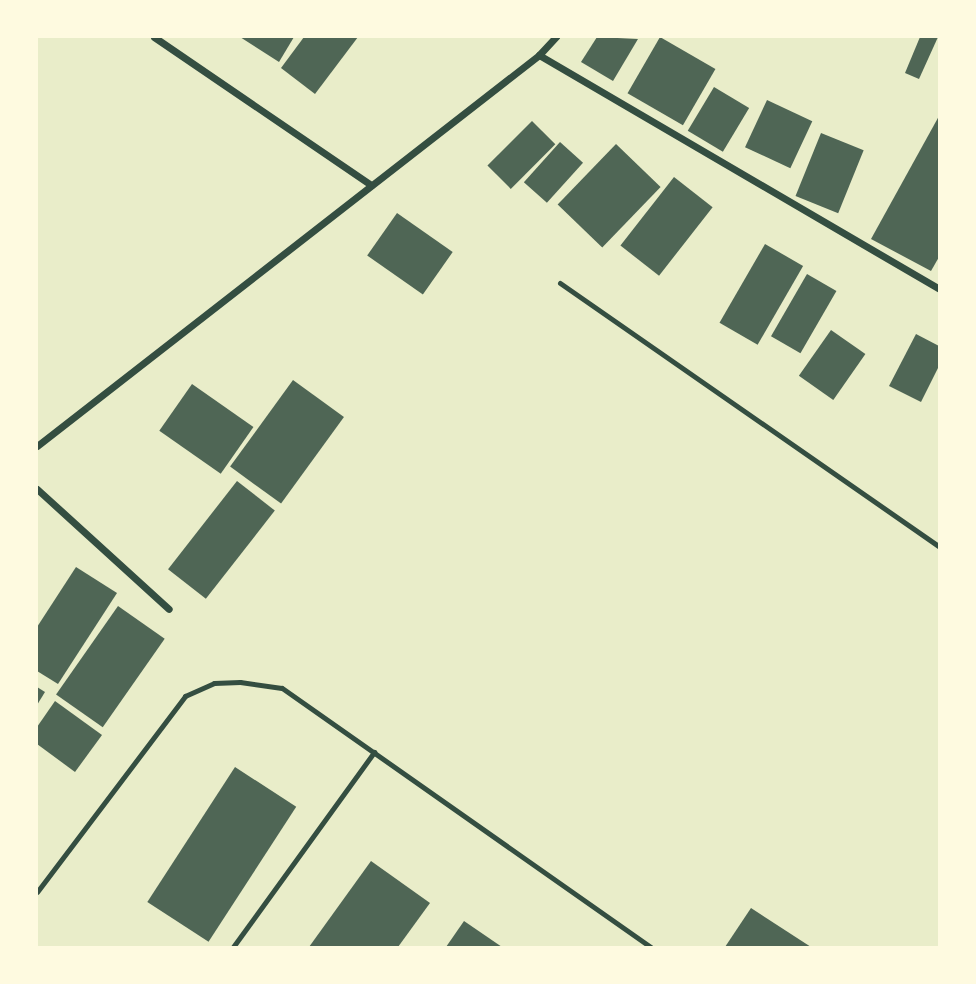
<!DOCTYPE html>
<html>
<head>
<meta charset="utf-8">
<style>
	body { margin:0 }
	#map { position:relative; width:976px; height:984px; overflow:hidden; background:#e9edc9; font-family:Arial,sans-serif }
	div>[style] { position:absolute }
	.building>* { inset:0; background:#4f6655; transform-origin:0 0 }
	.service>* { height:5px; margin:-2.5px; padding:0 2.5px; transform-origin:2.5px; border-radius:2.5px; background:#344e41 }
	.minor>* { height:7px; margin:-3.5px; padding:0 3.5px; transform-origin:3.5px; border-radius:3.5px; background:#344e41 }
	span { translate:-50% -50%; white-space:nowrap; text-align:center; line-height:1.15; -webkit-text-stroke:6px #fefae0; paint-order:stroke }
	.frame { position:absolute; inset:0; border:38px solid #fefae0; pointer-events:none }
</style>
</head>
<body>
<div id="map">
	<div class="building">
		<div style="clip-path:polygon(240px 37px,294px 37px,279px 62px)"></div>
		<div style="clip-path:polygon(304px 37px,358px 37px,315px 94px,281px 68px)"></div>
		<div style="clip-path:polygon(597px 37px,638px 39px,613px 81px,581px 62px)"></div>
		<div style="left:660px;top:37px;width:64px;height:65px;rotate:30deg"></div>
		<div style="clip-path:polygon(920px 37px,938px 37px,919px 79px,905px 73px)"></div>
		<div style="left:714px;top:87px;width:41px;height:51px;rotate:31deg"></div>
		<div style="left:767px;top:100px;width:50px;height:52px;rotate:25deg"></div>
		<div style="clip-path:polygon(939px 116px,939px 257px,931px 271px,871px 239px)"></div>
		<div style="left:532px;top:121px;width:33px;height:63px;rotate:45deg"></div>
		<div style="left:821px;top:133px;width:46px;height:68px;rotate:22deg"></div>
		<div style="left:560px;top:142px;width:31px;height:54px;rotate:42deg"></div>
		<div style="left:616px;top:144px;width:62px;height:84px;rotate:44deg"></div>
		<div style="left:674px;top:177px;width:49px;height:87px;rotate:38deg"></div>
		<div style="left:397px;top:213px;width:68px;height:52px;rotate:35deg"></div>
		<div style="left:765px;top:244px;width:44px;height:91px;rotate:30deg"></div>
		<div style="left:807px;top:274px;width:34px;height:72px;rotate:30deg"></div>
		<div style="left:831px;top:330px;width:42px;height:56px;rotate:35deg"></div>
		<div style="clip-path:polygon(916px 334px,939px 346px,939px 366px,921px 402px,889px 386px)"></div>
		<div style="left:293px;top:380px;width:63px;height:107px;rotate:36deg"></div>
		<div style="left:192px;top:384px;width:75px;height:57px;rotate:35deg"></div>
		<div style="left:237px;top:481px;width:48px;height:112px;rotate:38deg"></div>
		<div style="clip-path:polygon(76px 567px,117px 593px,58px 684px,37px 671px,37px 627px)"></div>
		<div style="left:118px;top:606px;width:57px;height:108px;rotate:35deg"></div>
		<div style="clip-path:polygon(37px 687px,45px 692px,37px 705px)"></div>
		<div style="clip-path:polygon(55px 701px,102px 735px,75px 772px,37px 744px,37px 727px)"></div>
		<div style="left:235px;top:767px;width:73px;height:161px;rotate:33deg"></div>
		<div style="clip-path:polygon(371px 861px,430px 903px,398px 947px,309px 947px)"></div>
		<div style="clip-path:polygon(751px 908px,811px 947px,725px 947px)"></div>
		<div style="clip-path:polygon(464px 921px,502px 947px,446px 947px)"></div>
	</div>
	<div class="service">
		<div style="left:560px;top:283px;width:461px;rotate:34.8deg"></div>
		<div style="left:37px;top:892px;width:246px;rotate:-52.9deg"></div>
		<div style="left:185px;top:696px;width:32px;rotate:-24deg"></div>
		<div style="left:214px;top:683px;width:26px;rotate:-2deg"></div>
		<div style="left:240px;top:682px;width:42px;rotate:8.1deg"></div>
		<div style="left:282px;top:688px;width:451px;rotate:35.1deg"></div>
		<div style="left:233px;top:947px;width:241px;rotate:-54.1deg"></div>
	</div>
	<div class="minor">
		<div style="left:154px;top:37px;width:263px;rotate:34.3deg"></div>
		<div style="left:539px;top:55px;width:463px;rotate:30.3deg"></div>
		<div style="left:37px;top:446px;width:636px;rotate:-37.91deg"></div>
		<div style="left:539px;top:55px;width:25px;rotate:-47deg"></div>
		<div style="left:37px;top:489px;width:178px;rotate:42.3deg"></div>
	</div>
	<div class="frame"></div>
</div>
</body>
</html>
